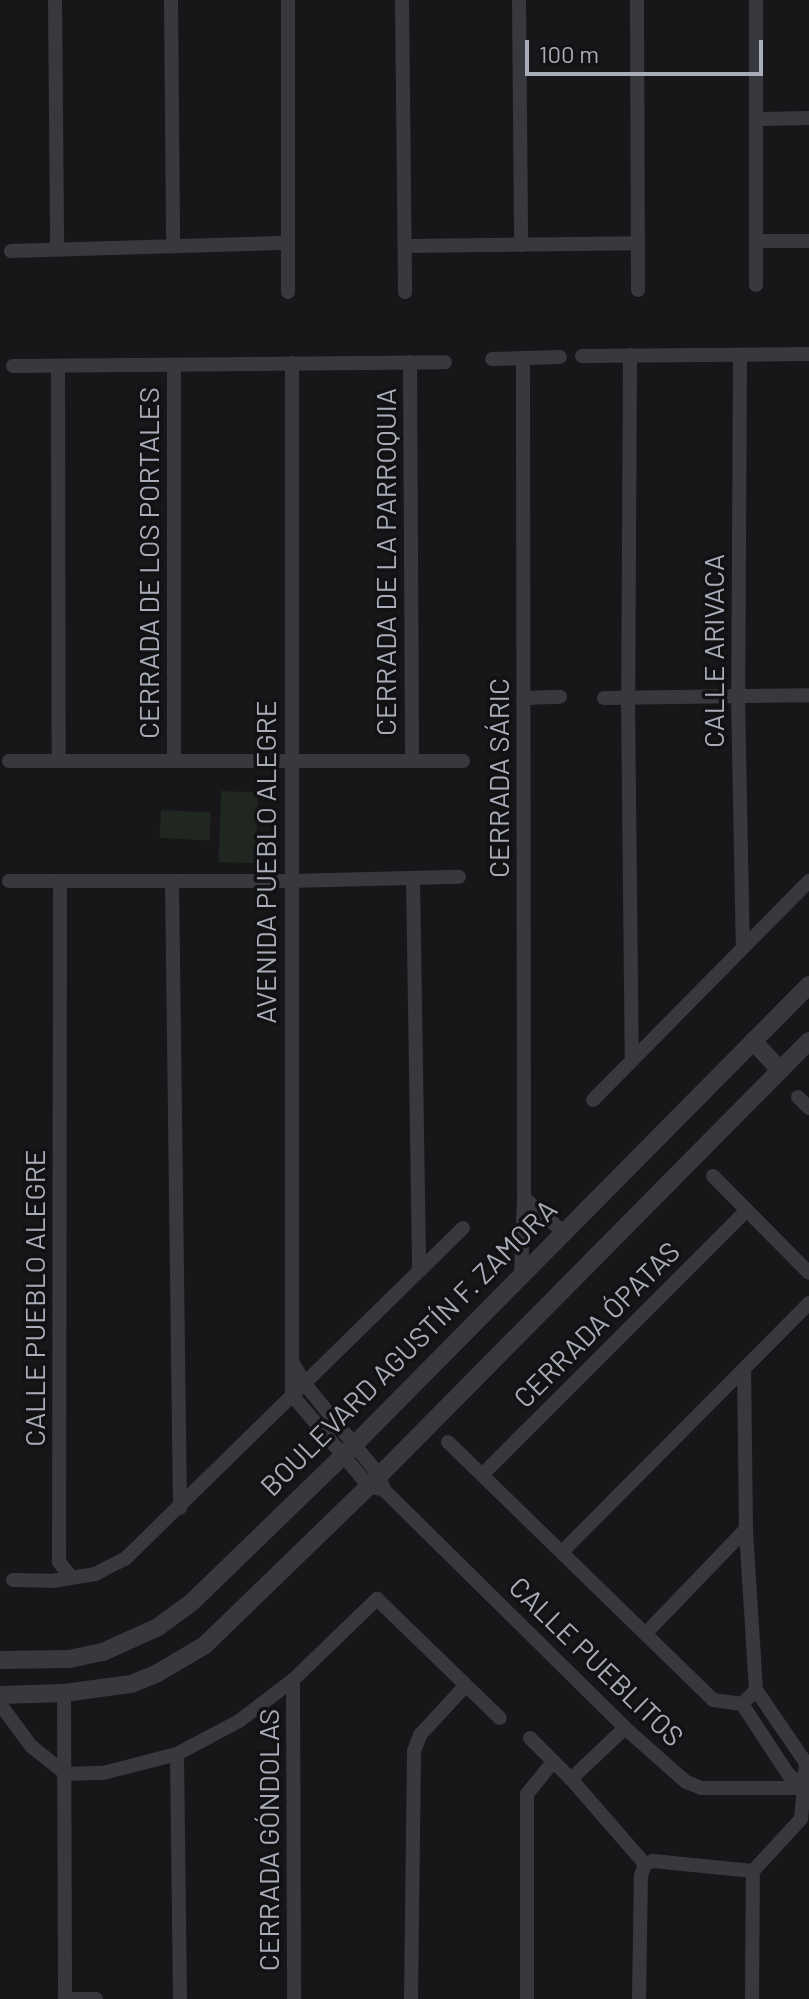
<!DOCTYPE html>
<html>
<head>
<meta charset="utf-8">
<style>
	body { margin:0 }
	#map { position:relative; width:809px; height:1999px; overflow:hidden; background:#171719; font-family:Barlow,sans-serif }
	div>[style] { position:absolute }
	.green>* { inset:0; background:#1f2720; transform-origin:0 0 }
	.minor>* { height:14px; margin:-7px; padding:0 7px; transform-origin:7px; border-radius:7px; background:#38393e }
	.tertiary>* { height:18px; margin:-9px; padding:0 9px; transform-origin:9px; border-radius:9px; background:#38393e }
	span { translate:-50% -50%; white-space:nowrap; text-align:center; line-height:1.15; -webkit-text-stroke:7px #121214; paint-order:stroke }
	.street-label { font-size:28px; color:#a9adb9 }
	.scale { position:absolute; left:525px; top:40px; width:238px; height:36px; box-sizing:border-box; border:4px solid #a9adb9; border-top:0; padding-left:10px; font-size:24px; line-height:28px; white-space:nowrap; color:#a9adb9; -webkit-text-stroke:6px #121214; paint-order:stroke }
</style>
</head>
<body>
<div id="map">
	<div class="green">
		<div style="left:221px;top:791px;width:37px;height:71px;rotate:2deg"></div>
		<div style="left:161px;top:810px;width:50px;height:28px;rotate:3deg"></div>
	</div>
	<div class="minor">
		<div style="left:55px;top:0;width:248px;rotate:89.5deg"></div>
		<div style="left:171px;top:0;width:245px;rotate:89.5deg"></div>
		<div style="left:402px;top:0;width:292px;rotate:89.4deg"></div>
		<div style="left:519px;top:0;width:245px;rotate:89.5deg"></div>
		<div style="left:637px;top:0;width:290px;rotate:89.8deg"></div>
		<div style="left:756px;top:0;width:285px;rotate:90deg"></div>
		<div style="left:756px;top:119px;width:53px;rotate:-1.1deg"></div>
		<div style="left:756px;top:241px;width:53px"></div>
		<div style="left:405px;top:246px;width:232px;rotate:-0.7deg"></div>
		<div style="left:11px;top:251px;width:277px;rotate:-1.7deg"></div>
		<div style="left:288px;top:292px;width:292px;rotate:-90deg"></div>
		<div style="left:630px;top:355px;width:344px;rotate:90.3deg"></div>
		<div style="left:628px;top:699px;width:358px;rotate:89.4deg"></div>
		<div style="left:740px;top:355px;width:342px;rotate:90.3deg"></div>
		<div style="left:738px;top:697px;width:250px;rotate:88.9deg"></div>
		<div style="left:582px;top:356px;width:227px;rotate:-0.5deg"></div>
		<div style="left:492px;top:359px;width:68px;rotate:-1.7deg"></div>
		<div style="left:410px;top:362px;width:399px;rotate:89.7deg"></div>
		<div style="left:292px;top:363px;width:1032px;rotate:90deg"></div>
		<div style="left:292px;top:1395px;width:119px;rotate:49.8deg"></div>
		<div style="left:369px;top:1486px;width:16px;rotate:15deg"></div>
		<div style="left:13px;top:366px;width:432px;rotate:-0.5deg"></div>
		<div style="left:58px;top:366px;width:395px;rotate:89.9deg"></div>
		<div style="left:524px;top:698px;width:36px;rotate:-2deg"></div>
		<div style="left:604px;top:698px;width:205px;rotate:-0.8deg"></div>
		<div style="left:9px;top:761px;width:454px"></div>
		<div style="left:174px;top:761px;width:396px;rotate:-90deg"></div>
		<div style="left:413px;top:878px;width:393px;rotate:89.1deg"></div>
		<div style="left:9px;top:881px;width:281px"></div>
		<div style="left:290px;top:881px;width:169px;rotate:-1.4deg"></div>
		<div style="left:172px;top:881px;width:627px;rotate:89.27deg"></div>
		<div style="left:60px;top:882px;width:680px;rotate:90.08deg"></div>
		<div style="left:59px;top:1562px;width:19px;rotate:51deg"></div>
		<div style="left:798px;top:1097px;width:16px;rotate:45deg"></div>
		<div style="left:593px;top:1100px;width:308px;rotate:-45.4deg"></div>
		<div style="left:713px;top:1176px;width:136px;rotate:45.3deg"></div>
		<div style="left:524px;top:1198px;width:50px;rotate:41deg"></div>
		<div style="left:521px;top:1273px;width:75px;rotate:-87.7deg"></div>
		<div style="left:524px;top:1198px;width:839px;rotate:-90.07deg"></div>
		<div style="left:293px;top:1363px;width:23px;rotate:61deg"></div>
		<div style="left:304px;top:1383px;width:119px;rotate:50.8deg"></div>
		<div style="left:379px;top:1475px;width:16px;rotate:72deg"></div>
		<div style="left:384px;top:1490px;width:339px;rotate:44.6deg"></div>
		<div style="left:625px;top:1728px;width:81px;rotate:41.5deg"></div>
		<div style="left:686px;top:1782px;width:17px;rotate:21deg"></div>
		<div style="left:702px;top:1788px;width:107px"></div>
		<div style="left:448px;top:1442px;width:370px;rotate:44.2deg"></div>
		<div style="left:713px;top:1700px;width:29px;rotate:8deg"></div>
		<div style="left:742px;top:1704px;width:20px;rotate:-45deg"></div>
		<div style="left:756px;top:1690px;width:161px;rotate:-93.6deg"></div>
		<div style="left:746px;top:1529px;width:158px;rotate:-90.7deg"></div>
		<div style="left:483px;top:1474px;width:372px;rotate:-45deg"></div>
		<div style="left:562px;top:1552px;width:351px;rotate:-45.2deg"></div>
		<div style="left:13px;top:1580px;width:39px;rotate:1deg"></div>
		<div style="left:52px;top:1581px;width:44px;rotate:-9.2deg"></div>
		<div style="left:95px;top:1574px;width:34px;rotate:-27deg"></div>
		<div style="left:125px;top:1559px;width:473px;rotate:-44.4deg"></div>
		<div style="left:647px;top:1632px;width:143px;rotate:-46.1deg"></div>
		<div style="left:293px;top:1680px;width:319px;rotate:89.8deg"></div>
		<div style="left:756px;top:1690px;width:88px;rotate:55.6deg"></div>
		<div style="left:806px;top:1763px;width:56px;rotate:95.1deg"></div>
		<div style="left:64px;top:1693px;width:306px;rotate:89.8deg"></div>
		<div style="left:0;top:1704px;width:52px;rotate:53.6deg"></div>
		<div style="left:31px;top:1746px;width:45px;rotate:38.7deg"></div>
		<div style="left:66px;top:1774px;width:37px;rotate:-2deg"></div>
		<div style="left:103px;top:1773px;width:76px;rotate:-14.4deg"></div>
		<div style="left:177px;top:1754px;width:70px;rotate:-28deg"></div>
		<div style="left:239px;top:1721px;width:68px;rotate:-37.2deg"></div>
		<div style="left:293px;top:1680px;width:117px;rotate:-44deg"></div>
		<div style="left:377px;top:1599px;width:171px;rotate:44.1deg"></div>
		<div style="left:742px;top:1704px;width:84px;rotate:56.7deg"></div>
		<div style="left:788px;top:1774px;width:21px;rotate:41deg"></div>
		<div style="left:530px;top:1738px;width:58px;rotate:45deg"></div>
		<div style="left:571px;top:1779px;width:113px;rotate:49deg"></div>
		<div style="left:177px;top:1754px;width:245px;rotate:89.3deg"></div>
		<div style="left:571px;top:1779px;width:74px;rotate:-43.4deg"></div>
		<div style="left:645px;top:1864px;width:9px;rotate:-21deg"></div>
		<div style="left:653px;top:1861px;width:100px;rotate:5.7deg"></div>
		<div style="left:65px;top:1999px;width:31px"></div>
		<div style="left:411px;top:1999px;width:248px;rotate:-89.3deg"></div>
		<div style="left:414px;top:1751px;width:17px;rotate:-69deg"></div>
		<div style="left:420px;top:1735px;width:67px;rotate:-47.4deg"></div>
		<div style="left:527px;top:1999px;width:205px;rotate:-90deg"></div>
		<div style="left:527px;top:1794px;width:41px;rotate:-50.9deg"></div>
		<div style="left:639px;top:1999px;width:123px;rotate:-89.1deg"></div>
		<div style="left:641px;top:1876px;width:13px;rotate:-72deg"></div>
		<div style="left:752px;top:1999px;width:128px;rotate:-89.6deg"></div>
		<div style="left:753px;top:1871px;width:71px;rotate:-47.3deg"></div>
	</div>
	<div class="tertiary">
		<div style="left:753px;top:1041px;width:40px;rotate:47deg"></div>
		<div style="left:0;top:1660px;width:69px;rotate:-0.8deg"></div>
		<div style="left:69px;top:1659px;width:35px;rotate:-12deg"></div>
		<div style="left:103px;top:1652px;width:60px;rotate:-24.4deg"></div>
		<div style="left:158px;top:1627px;width:42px;rotate:-36.3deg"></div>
		<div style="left:192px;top:1602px;width:226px;rotate:-44.1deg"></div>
		<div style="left:354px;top:1445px;width:647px;rotate:-45.31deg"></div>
		<div style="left:0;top:1695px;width:64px;rotate:-1.8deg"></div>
		<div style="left:64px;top:1693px;width:68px;rotate:-7.7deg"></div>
		<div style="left:131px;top:1684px;width:27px;rotate:-22deg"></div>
		<div style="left:156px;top:1674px;width:57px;rotate:-30.6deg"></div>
		<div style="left:205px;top:1645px;width:228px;rotate:-44.1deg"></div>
		<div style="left:369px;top:1486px;width:626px;rotate:-45.32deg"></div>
	</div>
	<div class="street-label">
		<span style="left:385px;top:562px;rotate:-90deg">CERRADA DE LA PARROQUIA</span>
		<span style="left:148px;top:563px;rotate:-90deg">CERRADA DE LOS PORTALES</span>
		<span style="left:713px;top:651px;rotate:-90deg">CALLE ARIVACA</span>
		<span style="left:498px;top:778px;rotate:-90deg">CERRADA SÁRIC</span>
		<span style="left:265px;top:862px;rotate:-90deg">AVENIDA PUEBLO ALEGRE</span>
		<span style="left:34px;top:1298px;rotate:-90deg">CALLE PUEBLO ALEGRE</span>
		<span style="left:596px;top:1324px;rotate:-45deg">CERRADA ÓPATAS</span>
		<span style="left:408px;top:1347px;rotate:-45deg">BOULEVARD AGUSTÍN F. ZAMORA</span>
		<span style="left:597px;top:1661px;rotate:44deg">CALLE PUEBLITOS</span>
		<span style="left:268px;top:1840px;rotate:-90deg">CERRADA GÓNDOLAS</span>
	</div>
	<div class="scale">100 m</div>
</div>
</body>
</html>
